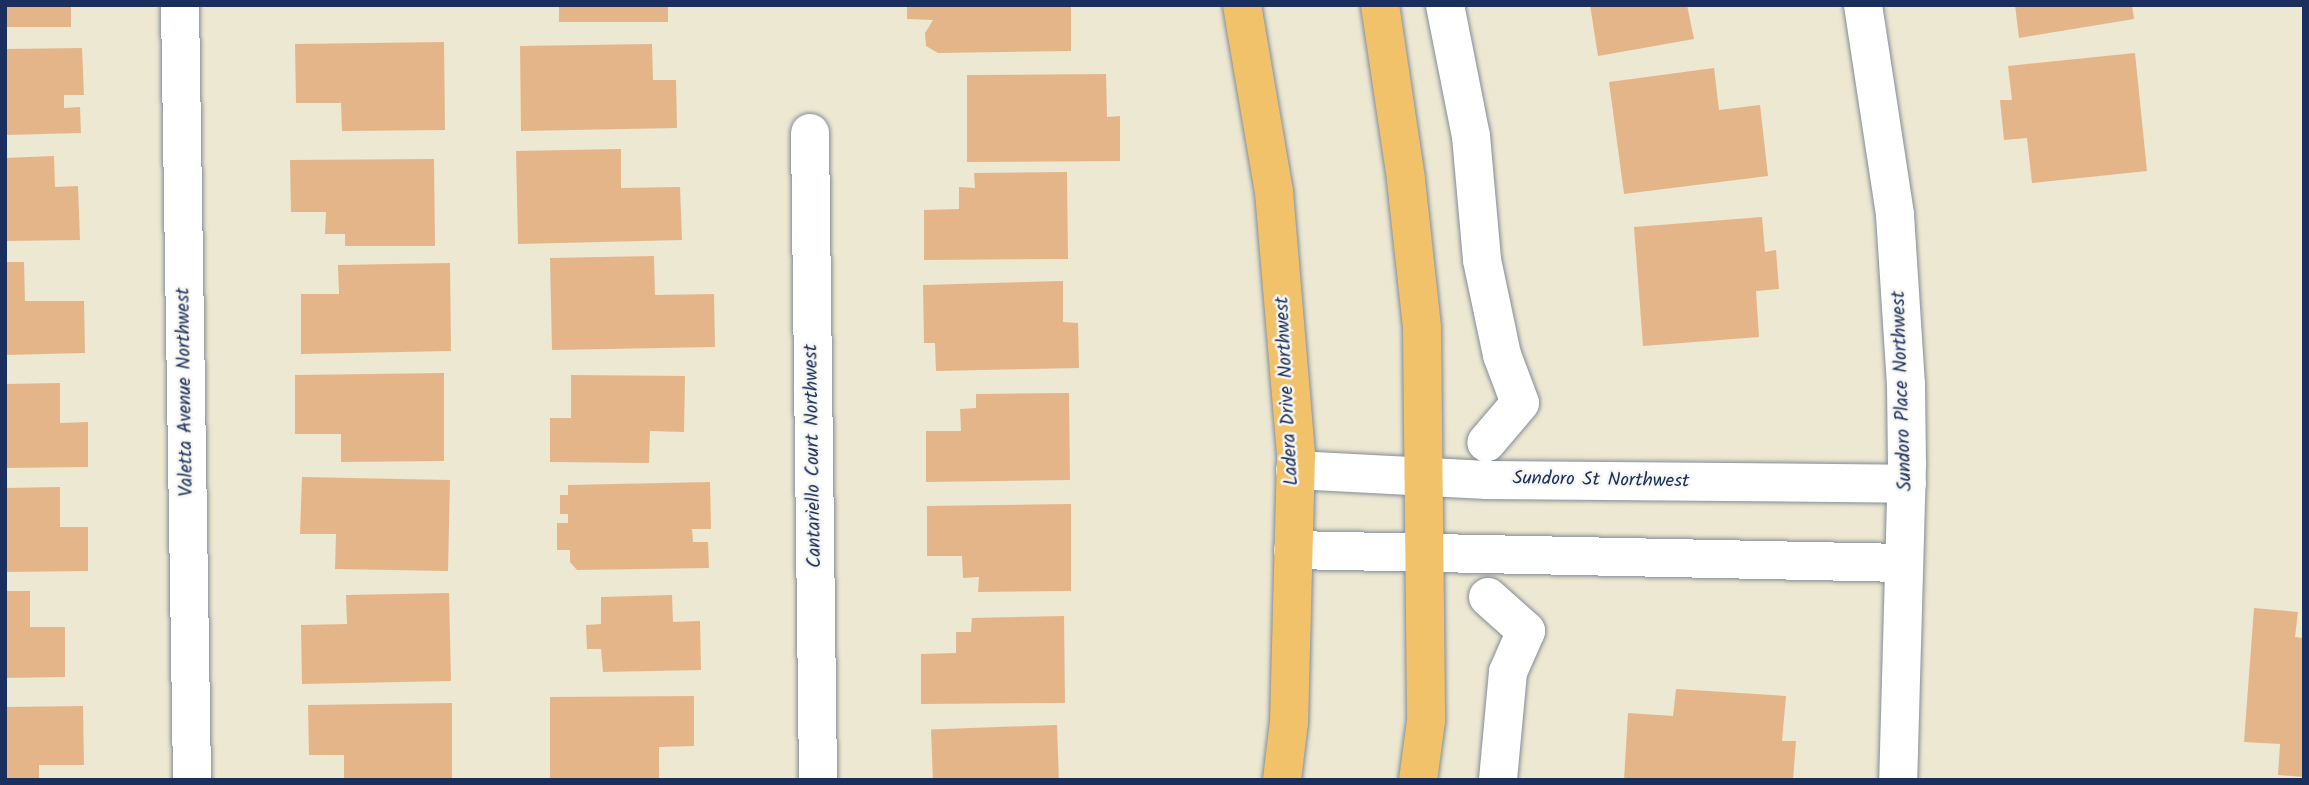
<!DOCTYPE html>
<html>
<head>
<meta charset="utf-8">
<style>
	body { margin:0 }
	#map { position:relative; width:2309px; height:785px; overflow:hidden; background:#ece8d1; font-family:Kalam,sans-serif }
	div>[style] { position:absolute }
	.building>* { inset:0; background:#e5b58a; transform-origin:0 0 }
	.roads { filter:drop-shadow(0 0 2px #848c98) drop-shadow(0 0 2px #848c98) }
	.minor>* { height:38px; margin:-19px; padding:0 19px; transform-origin:19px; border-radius:19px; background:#fff }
	.major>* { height:38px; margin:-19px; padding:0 19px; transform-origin:19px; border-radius:19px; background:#f2c26a }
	span { translate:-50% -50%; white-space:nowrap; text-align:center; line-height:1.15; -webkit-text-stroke:5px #f6f6f2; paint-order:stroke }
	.street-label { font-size:19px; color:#1b2f5e }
	.frame { position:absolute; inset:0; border:7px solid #1b2f5e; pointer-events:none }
</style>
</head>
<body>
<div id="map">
	<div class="building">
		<div style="left:5px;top:5px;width:66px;height:22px"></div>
		<div style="left:559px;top:5px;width:109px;height:17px"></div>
		<div style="clip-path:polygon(907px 5px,1071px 5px,1071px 51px,938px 53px,926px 46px,925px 33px,933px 20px,907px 19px)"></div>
		<div style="clip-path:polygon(1590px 5px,1687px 5px,1694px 39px,1598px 56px)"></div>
		<div style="clip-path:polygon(2015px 5px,2132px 5px,2134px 19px,2019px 38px)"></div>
		<div style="clip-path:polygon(444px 42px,445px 130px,342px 131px,341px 103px,296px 103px,295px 44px)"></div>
		<div style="clip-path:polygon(652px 44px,653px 80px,676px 80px,677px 128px,521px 131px,520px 46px)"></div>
		<div style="clip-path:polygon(82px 48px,84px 95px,64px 95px,64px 108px,80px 107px,81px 133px,5px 135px,5px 49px)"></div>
		<div style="clip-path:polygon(2135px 53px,2147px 171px,2032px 183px,2027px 138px,2004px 140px,2000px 100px,2012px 100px,2008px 66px)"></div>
		<div style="clip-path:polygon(1714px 68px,1719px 110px,1760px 105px,1768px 176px,1624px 194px,1609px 82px)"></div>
		<div style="clip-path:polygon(1106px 74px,1107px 117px,1120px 116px,1120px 161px,967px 162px,967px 75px)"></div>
		<div style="clip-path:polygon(621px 149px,621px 188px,680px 187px,682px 240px,518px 244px,516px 151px)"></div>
		<div style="clip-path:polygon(54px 156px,55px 187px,78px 186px,80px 240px,5px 241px,5px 158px)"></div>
		<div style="clip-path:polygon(434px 159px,435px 246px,345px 246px,345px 234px,325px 234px,326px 212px,291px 212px,290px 160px)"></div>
		<div style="clip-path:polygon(1067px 172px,1068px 259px,924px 260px,924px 210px,959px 209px,959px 187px,975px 188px,974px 173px)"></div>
		<div style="clip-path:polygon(1762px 217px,1765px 252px,1776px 250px,1779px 289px,1756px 291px,1759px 337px,1643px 346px,1634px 227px)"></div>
		<div style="clip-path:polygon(654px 256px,655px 295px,714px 294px,715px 347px,552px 350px,550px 258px)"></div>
		<div style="clip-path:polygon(5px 262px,24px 262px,25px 301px,84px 301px,85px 353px,5px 355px)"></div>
		<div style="clip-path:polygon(450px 263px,451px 351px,301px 354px,301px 294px,339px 294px,338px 265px)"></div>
		<div style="clip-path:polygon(1063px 281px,1063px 322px,1078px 323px,1079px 368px,936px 371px,935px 343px,924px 343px,923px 285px)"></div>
		<div style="clip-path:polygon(444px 373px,444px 461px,341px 462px,341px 434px,295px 434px,295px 375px)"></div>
		<div style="clip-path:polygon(571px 375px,685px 376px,684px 432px,650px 431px,649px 463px,550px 462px,550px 418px,571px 418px)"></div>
		<div style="clip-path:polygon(60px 383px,60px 423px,88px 422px,88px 467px,5px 468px,5px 384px)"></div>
		<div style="clip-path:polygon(1069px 393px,1070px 480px,926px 482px,926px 431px,961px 431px,960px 409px,976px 408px,976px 394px)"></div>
		<div style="clip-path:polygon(302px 477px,450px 480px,448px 571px,335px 569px,336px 534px,300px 534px)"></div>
		<div style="clip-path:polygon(710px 482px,711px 529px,692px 529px,693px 542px,708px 542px,709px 568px,577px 570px,570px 562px,570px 550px,557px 550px,557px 523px,568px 523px,568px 514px,560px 514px,560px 495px,568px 495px,568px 485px)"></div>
		<div style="clip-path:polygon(60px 487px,60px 527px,88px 527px,88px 571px,5px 572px,5px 488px)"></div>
		<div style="clip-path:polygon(1071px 504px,1071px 591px,978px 592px,979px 577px,963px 578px,962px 556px,927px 556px,927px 506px)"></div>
		<div style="clip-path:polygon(5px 591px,30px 591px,30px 627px,65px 627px,65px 677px,5px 678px)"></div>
		<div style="clip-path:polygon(449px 593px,451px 681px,302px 684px,301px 625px,347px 624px,346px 595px)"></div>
		<div style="clip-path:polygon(672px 595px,673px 622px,700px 621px,701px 670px,603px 672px,601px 649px,587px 649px,586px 625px,601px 624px,601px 597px)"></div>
		<div style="clip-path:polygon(2254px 608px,2298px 612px,2295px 637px,2304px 638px,2304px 777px,2278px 775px,2280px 744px,2244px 742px)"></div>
		<div style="clip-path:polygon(1064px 616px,1065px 703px,921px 704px,921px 654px,956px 653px,956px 632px,971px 632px,972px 618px)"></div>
		<div style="clip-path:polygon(1676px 689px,1786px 696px,1782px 741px,1796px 741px,1793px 780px,1624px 780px,1628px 713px,1673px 716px)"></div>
		<div style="clip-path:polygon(694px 696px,694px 746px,659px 747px,659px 780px,550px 780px,550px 697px)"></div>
		<div style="clip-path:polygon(452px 703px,452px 780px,344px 780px,344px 755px,309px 755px,308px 705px)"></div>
		<div style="clip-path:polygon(83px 706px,84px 765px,39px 765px,39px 780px,5px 780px,5px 707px)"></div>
		<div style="left:1057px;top:725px;width:55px;height:126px;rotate:88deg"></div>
	</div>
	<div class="roads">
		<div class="minor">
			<div style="left:180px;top:5px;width:775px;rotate:89.11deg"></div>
			<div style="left:1445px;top:5px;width:134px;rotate:78.8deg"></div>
			<div style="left:1471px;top:136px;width:124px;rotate:84.9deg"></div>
			<div style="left:1482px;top:260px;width:97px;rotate:78.1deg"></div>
			<div style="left:1502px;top:355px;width:51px;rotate:69.4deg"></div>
			<div style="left:1520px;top:403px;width:52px;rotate:130.4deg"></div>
			<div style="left:1863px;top:5px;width:212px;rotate:81.3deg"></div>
			<div style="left:1895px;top:215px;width:169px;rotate:86.3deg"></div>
			<div style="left:1906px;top:384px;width:81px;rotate:89.3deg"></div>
			<div style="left:1907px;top:465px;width:315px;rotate:91.6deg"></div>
			<div style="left:810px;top:133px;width:647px;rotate:89.29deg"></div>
			<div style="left:1295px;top:470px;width:192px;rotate:3deg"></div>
			<div style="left:1487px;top:480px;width:420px;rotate:0.5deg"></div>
			<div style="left:1293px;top:550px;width:611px;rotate:1.22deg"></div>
			<div style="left:1488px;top:597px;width:51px;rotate:41.8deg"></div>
			<div style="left:1526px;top:631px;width:45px;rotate:113.7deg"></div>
			<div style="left:1508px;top:672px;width:108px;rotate:95.3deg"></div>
		</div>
		<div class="major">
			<div style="left:1242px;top:5px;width:190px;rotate:80.3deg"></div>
			<div style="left:1274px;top:192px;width:265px;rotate:85.2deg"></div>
			<div style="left:1296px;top:456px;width:266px;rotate:91.5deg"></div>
			<div style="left:1289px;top:722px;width:58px;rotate:96.9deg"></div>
			<div style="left:1380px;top:5px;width:177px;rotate:81.5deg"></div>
			<div style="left:1406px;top:180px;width:149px;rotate:83.8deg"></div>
			<div style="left:1422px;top:328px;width:393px;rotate:89.4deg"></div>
			<div style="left:1426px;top:721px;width:60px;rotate:97.7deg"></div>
		</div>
	</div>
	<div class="street-label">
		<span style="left:1288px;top:391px;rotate:-93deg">Ladera Drive Northwest</span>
		<span style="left:1903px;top:391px;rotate:-92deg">Sundoro Place Northwest</span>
		<span style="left:186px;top:392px;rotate:-91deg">Valetta Avenue Northwest</span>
		<span style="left:814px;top:456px;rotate:-91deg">Cantariello Court Northwest</span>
		<span style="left:1601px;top:481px;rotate:1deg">Sundoro St Northwest</span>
	</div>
	<div class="frame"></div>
</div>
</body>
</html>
